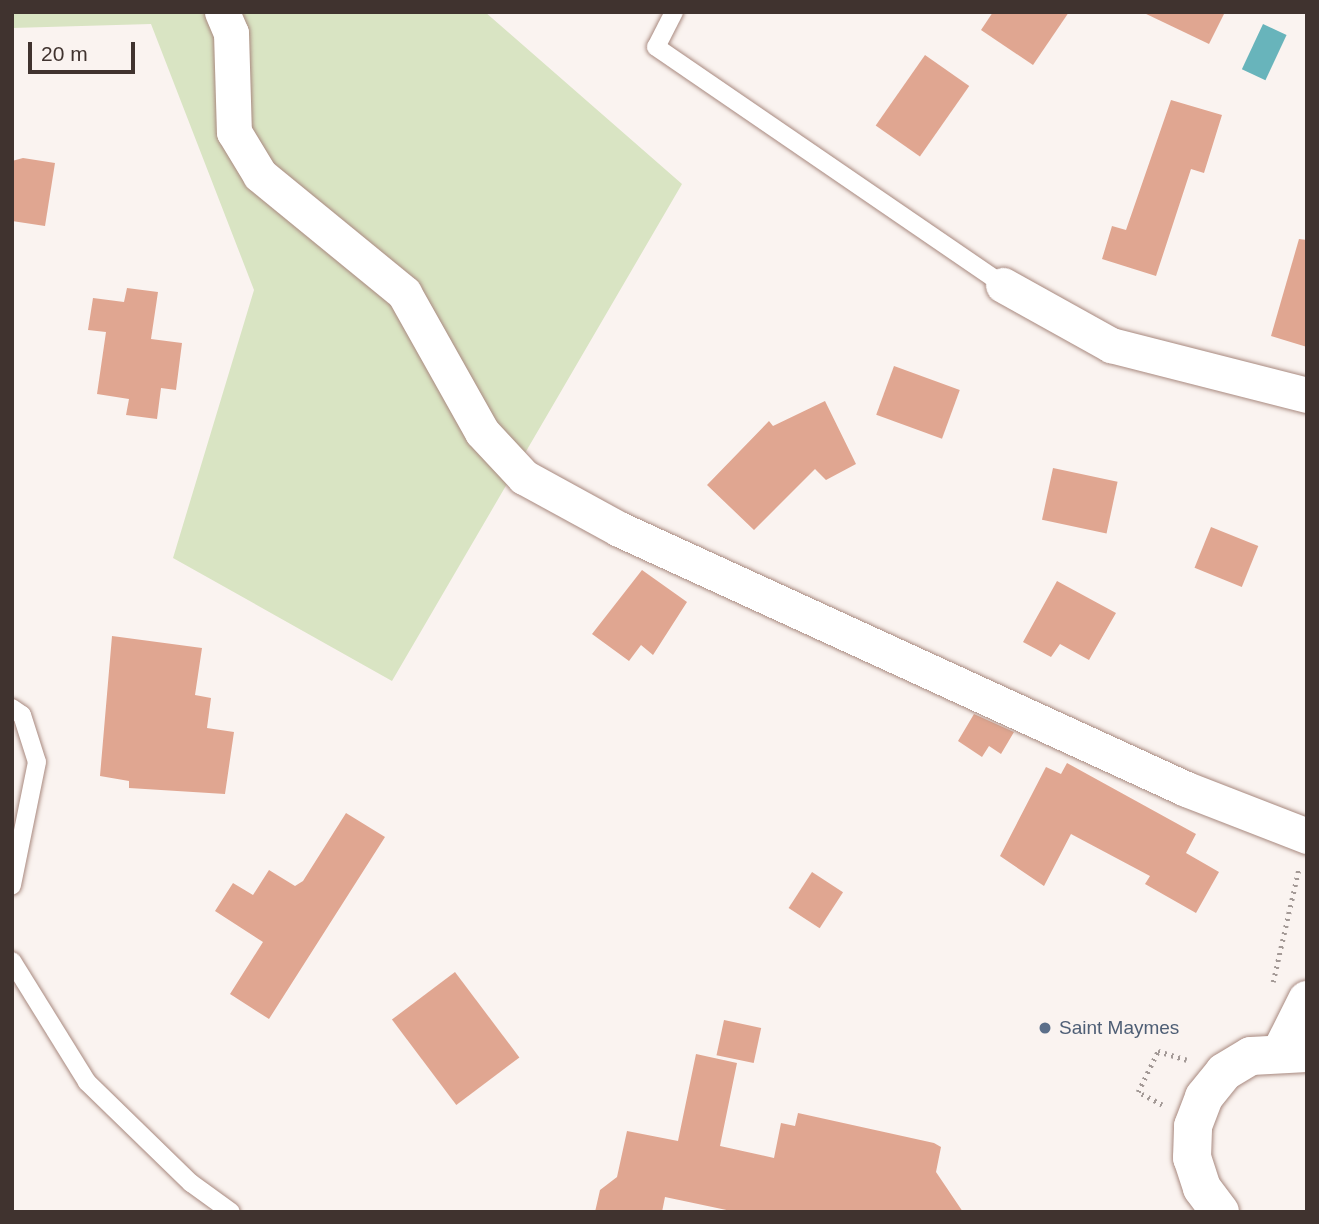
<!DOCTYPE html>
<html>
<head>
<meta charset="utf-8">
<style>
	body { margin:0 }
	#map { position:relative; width:1319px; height:1224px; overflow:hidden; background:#faf3f0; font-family:Helvetica,sans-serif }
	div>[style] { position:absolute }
	.green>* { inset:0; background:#d9e4c3 }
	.water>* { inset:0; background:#68b4bb; transform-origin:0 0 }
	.building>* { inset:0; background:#e0a691; transform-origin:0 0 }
	.path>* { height:4.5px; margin-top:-2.25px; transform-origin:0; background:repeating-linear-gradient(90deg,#a39996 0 2px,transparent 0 7px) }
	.roads { filter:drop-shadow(0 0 2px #a8897f) drop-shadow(0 0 2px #a8897f) }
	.lane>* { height:18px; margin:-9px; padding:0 9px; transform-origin:9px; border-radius:9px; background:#fff }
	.street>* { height:35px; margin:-17.5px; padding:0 17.5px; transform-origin:17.5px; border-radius:17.5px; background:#fff }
	.primary>* { height:38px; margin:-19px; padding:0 19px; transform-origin:19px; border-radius:19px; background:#fff }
	.dots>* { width:19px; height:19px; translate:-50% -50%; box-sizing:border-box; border:4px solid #faf3f0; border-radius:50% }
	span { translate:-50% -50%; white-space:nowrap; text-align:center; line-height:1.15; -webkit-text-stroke:7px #faf3f0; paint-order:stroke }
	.service-label { font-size:19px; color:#4e5e75 }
	.left { translate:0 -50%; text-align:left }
	.frame { position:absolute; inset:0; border:14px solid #40332f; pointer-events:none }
	.scale { position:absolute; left:28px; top:42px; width:107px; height:32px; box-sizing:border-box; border:4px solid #40332f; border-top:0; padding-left:9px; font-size:21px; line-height:24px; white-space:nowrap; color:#40332f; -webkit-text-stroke:5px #faf3f0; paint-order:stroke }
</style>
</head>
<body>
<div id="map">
	<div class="green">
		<div style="clip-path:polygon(12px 12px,485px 12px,682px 184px,392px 681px,173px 558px,254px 290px,151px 24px,12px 28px)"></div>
	</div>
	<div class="water">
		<div style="left:1263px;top:24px;width:26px;height:50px;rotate:25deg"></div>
	</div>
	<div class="building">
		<div style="clip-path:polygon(993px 12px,1069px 12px,1033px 65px,981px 30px)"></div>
		<div style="clip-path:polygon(1142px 12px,1225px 12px,1209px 44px)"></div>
		<div style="left:925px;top:55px;width:54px;height:86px;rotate:35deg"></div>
		<div style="clip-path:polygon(1171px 100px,1222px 115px,1204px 173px,1191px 169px,1156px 276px,1102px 259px,1112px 226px,1126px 230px)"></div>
		<div style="clip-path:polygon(23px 158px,55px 163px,45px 226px,12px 221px,12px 161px)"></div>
		<div style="clip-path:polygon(1299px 239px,1307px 240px,1307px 347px,1271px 336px)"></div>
		<div style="clip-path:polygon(127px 288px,158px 292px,151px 339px,182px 343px,176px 390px,161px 388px,157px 419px,126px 415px,129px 399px,97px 394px,106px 332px,88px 330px,93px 298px,124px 302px)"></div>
		<div style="left:894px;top:366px;width:70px;height:52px;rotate:20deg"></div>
		<div style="clip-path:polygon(825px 401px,856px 464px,826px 480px,815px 469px,754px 530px,707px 485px,769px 421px,773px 426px)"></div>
		<div style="left:1053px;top:468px;width:66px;height:53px;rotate:12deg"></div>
		<div style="left:1211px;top:527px;width:51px;height:44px;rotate:22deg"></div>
		<div style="clip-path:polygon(642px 570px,687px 602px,653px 655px,641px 645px,629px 661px,592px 634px)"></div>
		<div style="clip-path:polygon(1057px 581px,1116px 613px,1089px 660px,1060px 644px,1051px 657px,1023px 642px)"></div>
		<div style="clip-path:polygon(112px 636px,202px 648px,195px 695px,211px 698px,207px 728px,234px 732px,225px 794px,129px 788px,129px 781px,100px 776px)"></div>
		<div style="clip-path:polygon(974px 714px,1014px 732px,1001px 754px,989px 746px,982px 757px,958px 741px)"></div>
		<div style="clip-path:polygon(1067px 763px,1196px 834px,1186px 853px,1219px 872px,1196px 913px,1145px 884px,1150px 876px,1071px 834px,1044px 886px,1000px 856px,1046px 767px,1061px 774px)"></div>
		<div style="clip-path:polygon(346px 813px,385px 837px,269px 1019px,230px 994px,263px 942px,215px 911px,233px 883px,253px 895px,269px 870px,295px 886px,303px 881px)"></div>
		<div style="left:812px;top:872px;width:37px;height:43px;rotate:33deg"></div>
		<div style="left:455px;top:972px;width:107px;height:79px;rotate:53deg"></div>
		<div style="left:724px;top:1020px;width:38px;height:36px;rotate:12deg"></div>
		<div style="clip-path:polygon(696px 1054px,737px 1063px,720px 1146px,774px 1158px,781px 1123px,795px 1126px,798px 1113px,934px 1143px,941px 1147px,936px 1172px,963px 1212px,736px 1212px,665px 1197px,662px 1212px,595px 1212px,600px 1190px,617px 1177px,627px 1131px,678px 1141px)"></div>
	</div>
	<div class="path">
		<div style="left:1273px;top:982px;width:117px;rotate:-77.2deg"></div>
		<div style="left:1162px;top:1105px;width:27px;rotate:-152deg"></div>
		<div style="left:1138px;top:1092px;width:46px;rotate:-64deg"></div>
		<div style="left:1158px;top:1051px;width:30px;rotate:17deg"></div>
	</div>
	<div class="roads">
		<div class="lane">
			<div style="left:674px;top:12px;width:39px;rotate:117deg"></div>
			<div style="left:656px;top:47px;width:421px;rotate:34.4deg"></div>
			<div style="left:12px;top:708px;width:12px;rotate:35deg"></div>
			<div style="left:22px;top:715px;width:49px;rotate:72.3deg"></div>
			<div style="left:37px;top:762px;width:126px;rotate:101.5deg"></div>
			<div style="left:12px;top:961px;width:142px;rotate:58.2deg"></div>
			<div style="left:87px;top:1082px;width:145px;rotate:44.2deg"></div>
			<div style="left:191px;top:1183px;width:49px;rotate:35.9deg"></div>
		</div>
		<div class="street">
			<div style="left:222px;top:12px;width:23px;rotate:67deg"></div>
			<div style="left:231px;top:33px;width:99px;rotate:88.3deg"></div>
			<div style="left:234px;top:132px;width:50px;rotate:58.8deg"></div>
			<div style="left:260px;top:175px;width:186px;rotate:39.3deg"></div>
			<div style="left:404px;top:293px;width:159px;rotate:60.7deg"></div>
			<div style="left:482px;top:432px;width:62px;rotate:47deg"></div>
			<div style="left:524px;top:477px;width:108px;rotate:28.7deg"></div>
			<div style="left:619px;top:529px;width:624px;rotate:24.63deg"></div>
			<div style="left:1186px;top:789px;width:130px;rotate:21.2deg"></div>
			<div style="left:1003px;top:285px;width:124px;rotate:29.1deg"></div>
			<div style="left:1111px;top:345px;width:202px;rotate:14.3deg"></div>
		</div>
		<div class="primary">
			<div style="left:1282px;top:1050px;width:56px;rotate:-63.4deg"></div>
			<div style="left:1220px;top:1212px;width:30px;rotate:-127deg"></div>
			<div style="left:1202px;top:1188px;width:32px;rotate:-108deg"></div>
			<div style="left:1192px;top:1158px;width:32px;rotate:-88deg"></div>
			<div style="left:1193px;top:1126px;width:31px;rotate:-69deg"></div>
			<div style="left:1204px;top:1097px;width:32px;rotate:-51deg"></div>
			<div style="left:1224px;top:1072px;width:31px;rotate:-31deg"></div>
			<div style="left:1251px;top:1056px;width:56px;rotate:-3.1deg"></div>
		</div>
	</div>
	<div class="dots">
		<div style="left:1045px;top:1028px;background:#5c6f8a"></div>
	</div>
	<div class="service-label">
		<span class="left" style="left:1059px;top:1028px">Saint Maymes</span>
	</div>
	<div class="frame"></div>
	<div class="scale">20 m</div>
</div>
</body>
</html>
